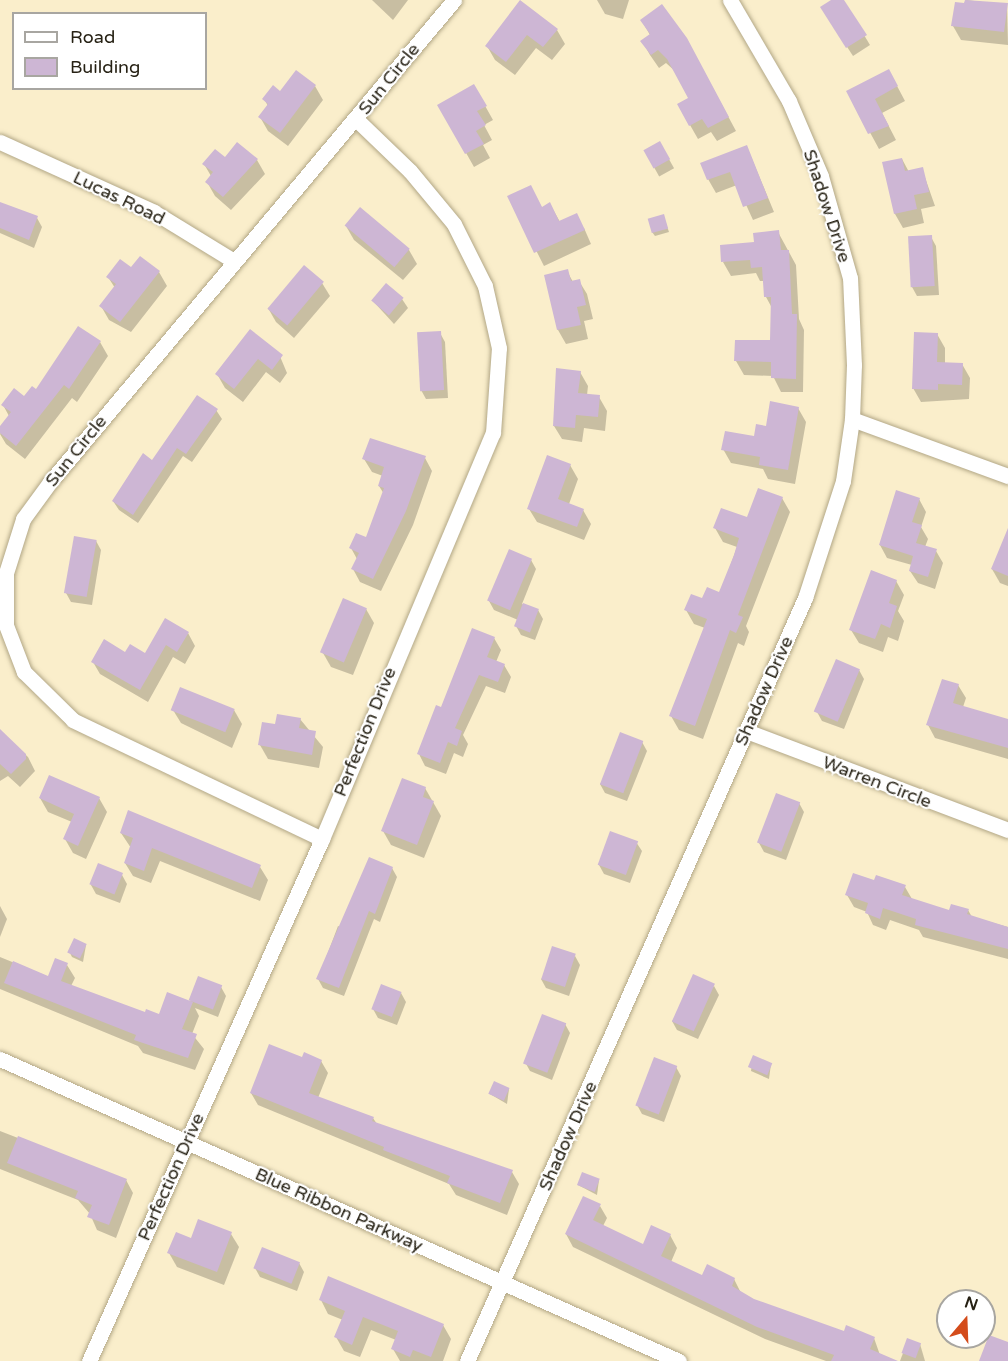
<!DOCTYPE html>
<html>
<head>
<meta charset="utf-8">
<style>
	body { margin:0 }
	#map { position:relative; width:1008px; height:1361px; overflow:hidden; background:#faeecb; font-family:"Varela Round",sans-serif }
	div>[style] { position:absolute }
	.shadow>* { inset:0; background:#0003; transform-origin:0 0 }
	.building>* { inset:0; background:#cdb6d4; transform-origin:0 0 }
	.roads { filter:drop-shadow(0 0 2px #b2a786) drop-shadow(0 0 2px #b2a786) }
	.street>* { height:15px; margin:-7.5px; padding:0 7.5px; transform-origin:7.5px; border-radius:7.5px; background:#fff }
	span { translate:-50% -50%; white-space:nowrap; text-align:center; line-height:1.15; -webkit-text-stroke:4.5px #fff; paint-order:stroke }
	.street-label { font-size:18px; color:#262114 }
	.legend { position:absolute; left:12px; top:12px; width:195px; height:78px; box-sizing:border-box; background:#fff; border:2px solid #a8a6a1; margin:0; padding:8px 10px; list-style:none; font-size:18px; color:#262114 }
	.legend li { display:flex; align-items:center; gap:12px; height:30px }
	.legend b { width:30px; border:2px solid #a8a6a1 }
	.north { position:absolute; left:936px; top:1289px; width:60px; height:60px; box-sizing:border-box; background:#fff; border:2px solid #a8a6a1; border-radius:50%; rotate:19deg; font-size:16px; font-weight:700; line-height:24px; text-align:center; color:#262114 }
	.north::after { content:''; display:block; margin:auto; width:21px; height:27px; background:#d44c1b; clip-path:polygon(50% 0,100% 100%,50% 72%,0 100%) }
</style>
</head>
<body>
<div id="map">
	<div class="shadow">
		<div style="clip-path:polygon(372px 0,408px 0,393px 20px)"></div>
		<div style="clip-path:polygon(597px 0,629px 0,623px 19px,605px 14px)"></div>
		<div style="clip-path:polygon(834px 0,843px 0,870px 45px,853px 56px,827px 16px)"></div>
		<div style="clip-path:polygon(966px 0,1007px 5px,1008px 45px,961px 40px,953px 26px)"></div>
		<div style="clip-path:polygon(521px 2px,557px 30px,565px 44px,552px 60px,536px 48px,515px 75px,495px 60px,487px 46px)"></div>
		<div style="clip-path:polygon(642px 21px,694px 53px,736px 131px,717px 141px,711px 132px,698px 139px,690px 125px,690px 99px,676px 72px,666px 63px,659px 68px,650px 55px,642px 41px,650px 35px)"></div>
		<div style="clip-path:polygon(896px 84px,905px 101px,882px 113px,896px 140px,879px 149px,848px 92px)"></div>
		<div style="clip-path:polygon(315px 86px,323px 100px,288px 146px,268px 131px,260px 117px,268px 106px,264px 99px)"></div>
		<div style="clip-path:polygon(474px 86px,493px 120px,484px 125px,492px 140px,483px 145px,490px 158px,474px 167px,439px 105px)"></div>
		<div style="left:660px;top:143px;width:29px;height:17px;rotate:61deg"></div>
		<div style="clip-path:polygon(747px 147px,774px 212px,753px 220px,737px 185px,716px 193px,708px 179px)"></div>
		<div style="clip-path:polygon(226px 159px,257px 160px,265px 174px,231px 210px,215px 196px,207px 182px,211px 176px,204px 164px)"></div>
		<div style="clip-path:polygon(902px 159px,909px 172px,922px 169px,935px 206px,921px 209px,924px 223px,903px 228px,895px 214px,884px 163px)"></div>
		<div style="clip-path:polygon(531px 187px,542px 208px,550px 204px,560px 222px,584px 228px,591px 244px,544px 266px,509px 197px)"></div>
		<div style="clip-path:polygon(0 203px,37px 218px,42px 227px,34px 248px,0 233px)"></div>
		<div style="clip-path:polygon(663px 215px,669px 232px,655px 236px,652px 232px)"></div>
		<div style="clip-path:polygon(346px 226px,409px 250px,417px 264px,403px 280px,354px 240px)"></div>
		<div style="clip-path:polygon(778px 232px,796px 265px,799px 319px,804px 330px,803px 392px,781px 392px,773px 376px,744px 375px,736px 361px,772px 342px,772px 308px,766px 297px,764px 281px,760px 281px,756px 273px,731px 276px,723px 262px)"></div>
		<div style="clip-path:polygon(931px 237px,936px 246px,939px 295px,917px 296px,912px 287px)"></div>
		<div style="clip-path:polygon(131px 269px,159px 272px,167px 286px,131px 332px,109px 320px,101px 306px,115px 288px,108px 277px)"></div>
		<div style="clip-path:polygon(567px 271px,573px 282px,579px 281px,587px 294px,593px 319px,584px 321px,588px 339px,566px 344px,558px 330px,545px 276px)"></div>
		<div style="clip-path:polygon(322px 283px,330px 296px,294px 338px,276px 322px,268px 308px)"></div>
		<div style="clip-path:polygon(402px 299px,408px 308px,394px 324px,373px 301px)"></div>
		<div style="clip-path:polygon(250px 331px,279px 354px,287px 373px,280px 383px,266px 372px,243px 402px,225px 388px,217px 374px)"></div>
		<div style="clip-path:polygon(440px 333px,445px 342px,448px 398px,426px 399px,421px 390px)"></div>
		<div style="clip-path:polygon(937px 334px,945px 348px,945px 363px,962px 364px,970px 378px,969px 399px,921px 402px,913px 388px)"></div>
		<div style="clip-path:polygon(100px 342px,108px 356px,77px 402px,72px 398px,25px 459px,6px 444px,0 434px,9px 416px,3px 405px,37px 392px)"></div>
		<div style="clip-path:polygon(580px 372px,588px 386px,587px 395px,599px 397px,607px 411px,605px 431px,584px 428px,582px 442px,562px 439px,554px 426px)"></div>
		<div style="clip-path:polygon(798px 408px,806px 422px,795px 484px,768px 479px,763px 469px,731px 463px,723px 449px,755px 438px)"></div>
		<div style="clip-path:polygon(216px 410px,222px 419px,192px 462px,183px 456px,138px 523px,119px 510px,113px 501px,153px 462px)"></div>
		<div style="clip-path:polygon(425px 458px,432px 471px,413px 525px,381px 591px,360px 582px,353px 569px,357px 559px,351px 548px,367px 539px,384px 494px,379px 486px,383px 476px,372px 472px,364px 459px)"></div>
		<div style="clip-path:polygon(570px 465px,578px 479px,569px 504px,583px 510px,591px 524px,584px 540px,537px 522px,529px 509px)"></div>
		<div style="clip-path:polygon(782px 498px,790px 512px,746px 626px,749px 632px,744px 646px,738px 643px,703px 739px,679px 730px,671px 716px,705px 628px,694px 624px,686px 610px,720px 594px,737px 547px,723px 542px,715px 528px,748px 519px)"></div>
		<div style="clip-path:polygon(919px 499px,926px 512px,921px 527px,928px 539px,925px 547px,936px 551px,943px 563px,935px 589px,918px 583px,910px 571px,912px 565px,887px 558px,880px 545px)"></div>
		<div style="clip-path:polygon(96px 541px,101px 550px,92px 605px,71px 602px,66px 593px)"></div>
		<div style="clip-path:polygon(1008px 550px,1008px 586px,1000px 583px,992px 569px)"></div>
		<div style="clip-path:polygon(531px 560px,536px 569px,522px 604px,538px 610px,543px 619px,535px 640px,521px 635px,516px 626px,518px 620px,494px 610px,489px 601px)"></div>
		<div style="clip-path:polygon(896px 581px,904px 595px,898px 611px,904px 621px,898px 641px,888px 637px,883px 652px,859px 643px,851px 630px)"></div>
		<div style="clip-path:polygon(366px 609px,374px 623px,353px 675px,331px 667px,323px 653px)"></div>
		<div style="clip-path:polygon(188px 633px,195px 646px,185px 664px,173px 657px,148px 702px,100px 674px,93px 662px,126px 654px,146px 655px)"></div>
		<div style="clip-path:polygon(494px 638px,501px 650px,496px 662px,504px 665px,511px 677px,505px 693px,486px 686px,463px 735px,468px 744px,463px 757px,454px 753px,446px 774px,425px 766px,419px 754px,442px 709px)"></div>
		<div style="clip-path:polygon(859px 670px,864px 679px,844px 729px,822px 721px,817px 712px)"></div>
		<div style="clip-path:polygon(958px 685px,966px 698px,963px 707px,1008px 721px,1008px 759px,935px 738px,928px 725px)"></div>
		<div style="clip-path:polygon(173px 710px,234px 710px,242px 724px,232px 748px,181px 723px)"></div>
		<div style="clip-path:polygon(300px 719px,323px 747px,319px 768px,268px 759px,260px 745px)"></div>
		<div style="clip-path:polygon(0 731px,28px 757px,35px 771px,20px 787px,8px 776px,0 781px)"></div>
		<div style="clip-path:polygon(642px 742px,647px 751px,627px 801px,605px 793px,600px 784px)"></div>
		<div style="clip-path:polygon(425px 788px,441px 816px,424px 858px,391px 845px,383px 831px)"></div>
		<div style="clip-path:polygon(40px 798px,99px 798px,107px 812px,86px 859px,73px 853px,65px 839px,72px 822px,48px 812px)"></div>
		<div style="clip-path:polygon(799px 803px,804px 812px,786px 860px,764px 852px,759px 843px)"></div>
		<div style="clip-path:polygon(129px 812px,260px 867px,268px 880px,260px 901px,160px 861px,151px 883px,133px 876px,125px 863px,131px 848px,121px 833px)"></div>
		<div style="clip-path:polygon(636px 842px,642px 851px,630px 883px,604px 874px,599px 865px)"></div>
		<div style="clip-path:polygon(392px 868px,397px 877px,380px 922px,374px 919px,344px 996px,323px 988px,318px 979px,338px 926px,343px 928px)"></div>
		<div style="clip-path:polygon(122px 875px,127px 884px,120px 903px,96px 894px,91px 885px)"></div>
		<div style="clip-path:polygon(875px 882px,905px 887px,912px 899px,950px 912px,968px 910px,972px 917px,1008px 927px,1008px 959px,923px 937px,919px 930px,890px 920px,886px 930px,873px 925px,867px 912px,854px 907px,847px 895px)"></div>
		<div style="clip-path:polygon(0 906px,7px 919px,0 937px)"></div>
		<div style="clip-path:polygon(86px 945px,83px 962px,72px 957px,70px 953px)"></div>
		<div style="clip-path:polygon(575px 956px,580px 965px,569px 996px,546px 988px,541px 979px)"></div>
		<div style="clip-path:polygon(0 957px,49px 977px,67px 965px,75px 978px,71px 986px,146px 1014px,160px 1016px,221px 987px,226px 996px,218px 1017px,195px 1008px,199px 1016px,192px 1034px,204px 1049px,195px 1070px,143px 1053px,138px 1046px,0 989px)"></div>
		<div style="clip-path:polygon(714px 986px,719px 995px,698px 1039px,677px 1030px,672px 1021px)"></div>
		<div style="clip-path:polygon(401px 993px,406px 1002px,397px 1025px,378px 1018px,373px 1009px)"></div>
		<div style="clip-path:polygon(565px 1024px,570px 1033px,552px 1080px,530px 1071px,525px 1062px)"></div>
		<div style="clip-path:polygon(753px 1057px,771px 1064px,769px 1079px,751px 1071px)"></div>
		<div style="clip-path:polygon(303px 1059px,321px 1061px,328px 1073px,318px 1098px,373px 1118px,377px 1124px,512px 1172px,519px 1184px,507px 1215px,456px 1195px,449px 1184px,258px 1105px,251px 1093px)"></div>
		<div style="clip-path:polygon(676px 1067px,681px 1076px,664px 1122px,642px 1114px,637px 1105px)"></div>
		<div style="clip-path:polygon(509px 1089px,507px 1104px,490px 1094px)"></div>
		<div style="clip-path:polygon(0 1131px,126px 1180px,133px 1193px,116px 1238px,97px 1230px,90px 1214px,78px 1200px,0 1169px)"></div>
		<div style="clip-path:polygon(599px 1180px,597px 1195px,578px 1185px)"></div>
		<div style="clip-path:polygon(600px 1206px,607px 1218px,603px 1226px,644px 1246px,670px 1235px,677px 1248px,671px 1262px,703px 1277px,734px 1279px,741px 1293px,754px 1300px,844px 1333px,874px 1338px,880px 1355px,895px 1361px,826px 1361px,765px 1339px,573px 1247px,566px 1234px)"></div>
		<div style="clip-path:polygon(231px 1234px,239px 1247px,224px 1285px,177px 1267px,169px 1253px,192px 1240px)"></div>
		<div style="clip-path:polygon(299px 1263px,304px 1272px,297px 1291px,260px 1277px,255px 1268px)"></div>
		<div style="clip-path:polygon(321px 1300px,443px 1325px,451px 1339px,443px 1361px,400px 1361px,393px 1349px,396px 1340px,371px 1330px,360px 1357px,344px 1351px,336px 1337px,343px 1320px,328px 1314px)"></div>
		<div style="clip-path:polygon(908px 1340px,920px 1344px,925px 1361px,900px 1361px)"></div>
	</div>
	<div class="building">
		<div style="clip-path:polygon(520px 0,558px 29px,543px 47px,527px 35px,506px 62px,485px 46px)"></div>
		<div style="clip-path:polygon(831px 0,844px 0,867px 35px,846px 48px,820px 7px)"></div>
		<div style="clip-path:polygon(965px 0,1008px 3px,1004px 32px,951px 26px,955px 2px,964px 3px)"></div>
		<div style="clip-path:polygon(662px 4px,687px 38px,729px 117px,708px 128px,702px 119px,689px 126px,677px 104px,688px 98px,667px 59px,658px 50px,651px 55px,640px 41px,650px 34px,640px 20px)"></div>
		<div style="clip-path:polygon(889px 69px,898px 86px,875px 99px,889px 126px,868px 134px,846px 91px)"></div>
		<div style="clip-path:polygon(296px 70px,316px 85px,280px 133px,258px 117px,268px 104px,262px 99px,273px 85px,280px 91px)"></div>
		<div style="clip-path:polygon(474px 84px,487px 106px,477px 111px,486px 125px,476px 131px,484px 144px,465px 154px,437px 105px)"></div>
		<div style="left:660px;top:141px;width:21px;height:19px;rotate:61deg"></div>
		<div style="clip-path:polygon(237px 142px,258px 159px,223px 197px,205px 182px,213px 172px,202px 164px,215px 149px,225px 157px)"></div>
		<div style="clip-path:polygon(747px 145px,768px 198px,743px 207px,730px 172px,707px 180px,700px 163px)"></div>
		<div style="clip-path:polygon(902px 158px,905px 171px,923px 167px,929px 192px,914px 195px,917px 209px,894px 214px,882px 162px)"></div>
		<div style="clip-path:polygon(531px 185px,542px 207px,550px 202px,559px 221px,577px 213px,585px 230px,534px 253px,507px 196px)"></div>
		<div style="clip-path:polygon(0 202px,38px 216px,29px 240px,0 228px)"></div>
		<div style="left:360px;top:207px;width:65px;height:24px;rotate:40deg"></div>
		<div style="left:664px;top:214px;width:15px;height:17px;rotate:74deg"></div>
		<div style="clip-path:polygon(779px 230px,781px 250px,789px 250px,792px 314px,797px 314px,796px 379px,771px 378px,771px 362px,734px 361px,735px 340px,770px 340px,771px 297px,764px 297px,762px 267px,751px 268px,750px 260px,721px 262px,720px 245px,754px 242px,753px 233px)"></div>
		<div style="left:932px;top:235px;width:51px;height:24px;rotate:87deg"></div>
		<div style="clip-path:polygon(140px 256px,160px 271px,120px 322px,99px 306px,116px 284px,106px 277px,120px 259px,131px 267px)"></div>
		<div style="left:304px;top:265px;width:26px;height:57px;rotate:40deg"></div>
		<div style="clip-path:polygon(568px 269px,571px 281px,580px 279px,586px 305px,577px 307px,581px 325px,557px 330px,544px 275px)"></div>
		<div style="left:386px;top:283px;width:23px;height:23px;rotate:40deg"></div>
		<div style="clip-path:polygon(78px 326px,101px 341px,69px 389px,64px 385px,16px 446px,0 433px,0 426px,11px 412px,1px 405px,14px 388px,24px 396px,32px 386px,36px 389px)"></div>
		<div style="clip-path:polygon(250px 329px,283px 355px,272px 370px,258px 359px,234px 389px,215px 374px)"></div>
		<div style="left:441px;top:331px;width:59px;height:24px;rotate:87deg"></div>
		<div style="clip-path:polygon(914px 332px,938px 333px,937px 362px,963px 363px,962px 385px,938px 384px,938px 390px,912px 389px)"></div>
		<div style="clip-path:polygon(556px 368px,581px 371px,578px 393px,600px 395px,598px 417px,576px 415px,575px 428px,553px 426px)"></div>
		<div style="clip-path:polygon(197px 395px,218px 409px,186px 454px,177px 448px,133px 515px,112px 501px,143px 453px,152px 460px)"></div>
		<div style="clip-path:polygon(770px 401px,799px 407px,788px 470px,759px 465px,760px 457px,721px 450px,725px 431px,754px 436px,756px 424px,766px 426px)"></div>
		<div style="clip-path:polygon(370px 438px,426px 456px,406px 511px,373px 579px,351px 569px,359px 553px,349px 548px,356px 533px,366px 537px,384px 488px,378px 486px,384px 467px,362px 459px)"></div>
		<div style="clip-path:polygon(547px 455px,571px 464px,558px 499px,584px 509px,577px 527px,527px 509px)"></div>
		<div style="clip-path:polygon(758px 488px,783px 497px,738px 615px,743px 617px,736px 633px,730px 630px,695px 726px,669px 716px,707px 619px,684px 610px,691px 594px,702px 598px,707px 587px,719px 592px,734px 555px,739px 538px,713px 528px,721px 508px,747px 517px)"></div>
		<div style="clip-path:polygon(896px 490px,920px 498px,912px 522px,922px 525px,916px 543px,937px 549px,928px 577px,909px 571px,913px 556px,879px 545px)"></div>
		<div style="clip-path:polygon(1008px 528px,1008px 576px,991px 569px)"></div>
		<div style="left:74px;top:536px;width:23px;height:58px;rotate:10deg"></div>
		<div style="left:509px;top:549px;width:25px;height:56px;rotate:23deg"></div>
		<div style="clip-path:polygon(871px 570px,897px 580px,889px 603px,897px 606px,890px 628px,881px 624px,875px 639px,849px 630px)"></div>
		<div style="left:343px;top:598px;width:26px;height:59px;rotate:23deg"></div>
		<div style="left:523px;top:603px;width:17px;height:25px;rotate:21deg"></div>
		<div style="clip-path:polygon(165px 618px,189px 632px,177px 652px,166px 645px,140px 690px,91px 662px,104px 639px,125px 652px,130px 644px,145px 653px)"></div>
		<div style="clip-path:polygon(472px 628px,495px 637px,487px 657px,505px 664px,498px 682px,479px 675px,455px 728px,462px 731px,457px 746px,448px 742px,440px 763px,417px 754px,436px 705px,441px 707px)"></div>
		<div style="left:836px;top:659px;width:26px;height:57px;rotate:23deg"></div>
		<div style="clip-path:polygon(942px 679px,959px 684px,953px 703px,1008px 719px,1008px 748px,926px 725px)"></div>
		<div style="left:180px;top:687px;width:59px;height:25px;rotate:22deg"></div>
		<div style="clip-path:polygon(277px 714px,301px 718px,299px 728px,316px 731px,312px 755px,258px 745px,262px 722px,275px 724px)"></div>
		<div style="clip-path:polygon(0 729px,26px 754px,26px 759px,11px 774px,0 764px)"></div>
		<div style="left:620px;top:732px;width:25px;height:56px;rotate:21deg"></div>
		<div style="clip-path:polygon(49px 775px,100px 797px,78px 846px,63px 839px,74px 814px,39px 798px)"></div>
		<div style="clip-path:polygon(402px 778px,426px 787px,423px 797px,434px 801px,417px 845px,381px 831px)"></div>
		<div style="left:776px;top:793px;width:26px;height:53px;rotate:21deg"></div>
		<div style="clip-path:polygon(128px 810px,261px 865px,252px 888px,152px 848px,144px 871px,124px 863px,133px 838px,120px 833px)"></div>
		<div style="left:610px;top:831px;width:30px;height:36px;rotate:20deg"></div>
		<div style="clip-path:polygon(369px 857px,393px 867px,375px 914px,369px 911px,339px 988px,316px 979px)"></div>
		<div style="left:98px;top:863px;width:27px;height:23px;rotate:22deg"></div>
		<div style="clip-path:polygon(853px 873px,874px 880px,876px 875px,906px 885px,902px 895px,949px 910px,951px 904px,969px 909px,967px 914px,1008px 927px,1008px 949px,915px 925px,916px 919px,883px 908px,880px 919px,865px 913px,868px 903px,845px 895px)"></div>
		<div style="left:74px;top:938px;width:14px;height:16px;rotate:25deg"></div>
		<div style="left:552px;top:946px;width:25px;height:35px;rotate:18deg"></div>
		<div style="clip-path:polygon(55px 958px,68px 963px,61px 981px,145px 1012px,146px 1009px,159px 1014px,167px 992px,193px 1002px,182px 1029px,197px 1034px,188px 1058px,134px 1040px,136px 1035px,4px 983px,13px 961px,48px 976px)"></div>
		<div style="left:693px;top:974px;width:24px;height:52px;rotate:24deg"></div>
		<div style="left:198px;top:976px;width:26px;height:26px;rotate:21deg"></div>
		<div style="left:381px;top:984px;width:22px;height:27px;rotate:21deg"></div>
		<div style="left:542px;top:1014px;width:26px;height:53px;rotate:21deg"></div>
		<div style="clip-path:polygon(269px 1044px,302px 1057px,304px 1052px,322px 1060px,309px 1093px,374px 1117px,372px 1121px,513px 1170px,500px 1203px,447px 1183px,450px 1176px,383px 1150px,384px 1147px,250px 1093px)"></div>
		<div style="left:753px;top:1055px;width:21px;height:13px;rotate:23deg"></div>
		<div style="left:654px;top:1057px;width:25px;height:52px;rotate:21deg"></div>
		<div style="left:494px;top:1081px;width:17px;height:14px;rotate:24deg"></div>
		<div style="clip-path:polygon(18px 1136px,127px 1179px,109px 1225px,87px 1217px,92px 1205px,75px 1198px,78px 1191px,7px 1163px)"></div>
		<div style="left:582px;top:1172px;width:19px;height:14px;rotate:21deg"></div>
		<div style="clip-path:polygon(583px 1196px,601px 1204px,593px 1220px,643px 1244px,651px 1225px,671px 1234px,661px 1256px,702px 1275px,707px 1264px,735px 1278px,732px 1286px,754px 1299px,844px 1331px,846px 1325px,875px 1337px,870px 1349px,898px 1361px,831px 1361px,834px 1355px,757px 1327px,565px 1234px)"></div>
		<div style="clip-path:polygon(198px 1219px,232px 1232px,217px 1272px,167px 1253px,176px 1232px,191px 1238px)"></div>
		<div style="left:262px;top:1247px;width:41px;height:23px;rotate:22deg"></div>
		<div style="clip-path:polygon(328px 1276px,444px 1324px,431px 1357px,413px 1350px,410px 1357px,391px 1349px,398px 1331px,363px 1317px,352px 1345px,334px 1337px,345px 1311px,319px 1300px)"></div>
		<div style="clip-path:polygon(989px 1335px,1008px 1342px,1008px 1361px,979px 1361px)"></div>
		<div style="left:907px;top:1338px;width:15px;height:16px;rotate:20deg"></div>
	</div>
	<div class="roads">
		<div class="street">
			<div style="left:0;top:142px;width:169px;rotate:24.4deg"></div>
			<div style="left:154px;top:212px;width:94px;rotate:31.5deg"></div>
			<div style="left:852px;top:419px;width:166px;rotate:20.1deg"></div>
			<div style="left:746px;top:731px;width:280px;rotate:20.7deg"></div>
			<div style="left:322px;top:839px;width:276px;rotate:-154.5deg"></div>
			<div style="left:73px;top:720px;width:69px;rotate:-135.6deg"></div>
			<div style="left:24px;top:672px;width:50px;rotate:-111deg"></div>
			<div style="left:6px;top:625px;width:52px;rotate:-90deg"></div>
			<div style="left:6px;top:573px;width:57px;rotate:-72.5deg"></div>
			<div style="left:23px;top:519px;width:46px;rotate:-53.9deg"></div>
			<div style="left:50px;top:482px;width:629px;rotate:-50.03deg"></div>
			<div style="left:0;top:1059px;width:743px;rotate:23.98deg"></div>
			<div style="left:89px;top:1361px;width:572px;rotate:-65.95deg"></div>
			<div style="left:322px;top:839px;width:441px;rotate:-67.2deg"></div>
			<div style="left:493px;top:433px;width:85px;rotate:-86deg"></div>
			<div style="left:499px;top:348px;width:64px;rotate:-102.7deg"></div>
			<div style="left:485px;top:286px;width:69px;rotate:-116.6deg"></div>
			<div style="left:454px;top:224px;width:69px;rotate:-129.7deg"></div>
			<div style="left:410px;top:171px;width:75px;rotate:-136.1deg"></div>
			<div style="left:467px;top:1361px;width:835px;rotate:-66.11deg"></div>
			<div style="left:805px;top:598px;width:123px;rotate:-72deg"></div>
			<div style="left:843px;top:481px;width:63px;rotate:-81.7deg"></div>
			<div style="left:852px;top:419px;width:54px;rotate:-87.9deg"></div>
			<div style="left:854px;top:365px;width:87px;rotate:-92.6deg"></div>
			<div style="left:850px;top:278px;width:106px;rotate:-105.9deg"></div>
			<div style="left:821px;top:176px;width:82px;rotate:-113.1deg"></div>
			<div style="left:789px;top:101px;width:117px;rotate:-120.3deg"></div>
		</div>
	</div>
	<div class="street-label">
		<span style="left:389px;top:79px;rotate:-51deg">Sun Circle</span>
		<span style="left:119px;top:198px;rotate:26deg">Lucas Road</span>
		<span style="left:827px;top:206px;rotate:72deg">Shadow Drive</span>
		<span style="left:76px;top:451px;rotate:-51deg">Sun Circle</span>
		<span style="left:764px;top:691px;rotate:-66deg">Shadow Drive</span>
		<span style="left:365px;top:732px;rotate:-68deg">Perfection Drive</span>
		<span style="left:877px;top:782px;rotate:21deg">Warren Circle</span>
		<span style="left:568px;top:1136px;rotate:-66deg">Shadow Drive</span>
		<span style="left:171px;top:1177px;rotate:-66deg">Perfection Drive</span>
		<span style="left:339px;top:1210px;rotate:24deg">Blue Ribbon Parkway</span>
	</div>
	<ul class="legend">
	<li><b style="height:8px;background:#fff"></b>Road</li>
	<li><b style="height:16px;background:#cdb6d4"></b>Building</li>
	</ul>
	<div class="north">N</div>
</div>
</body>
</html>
